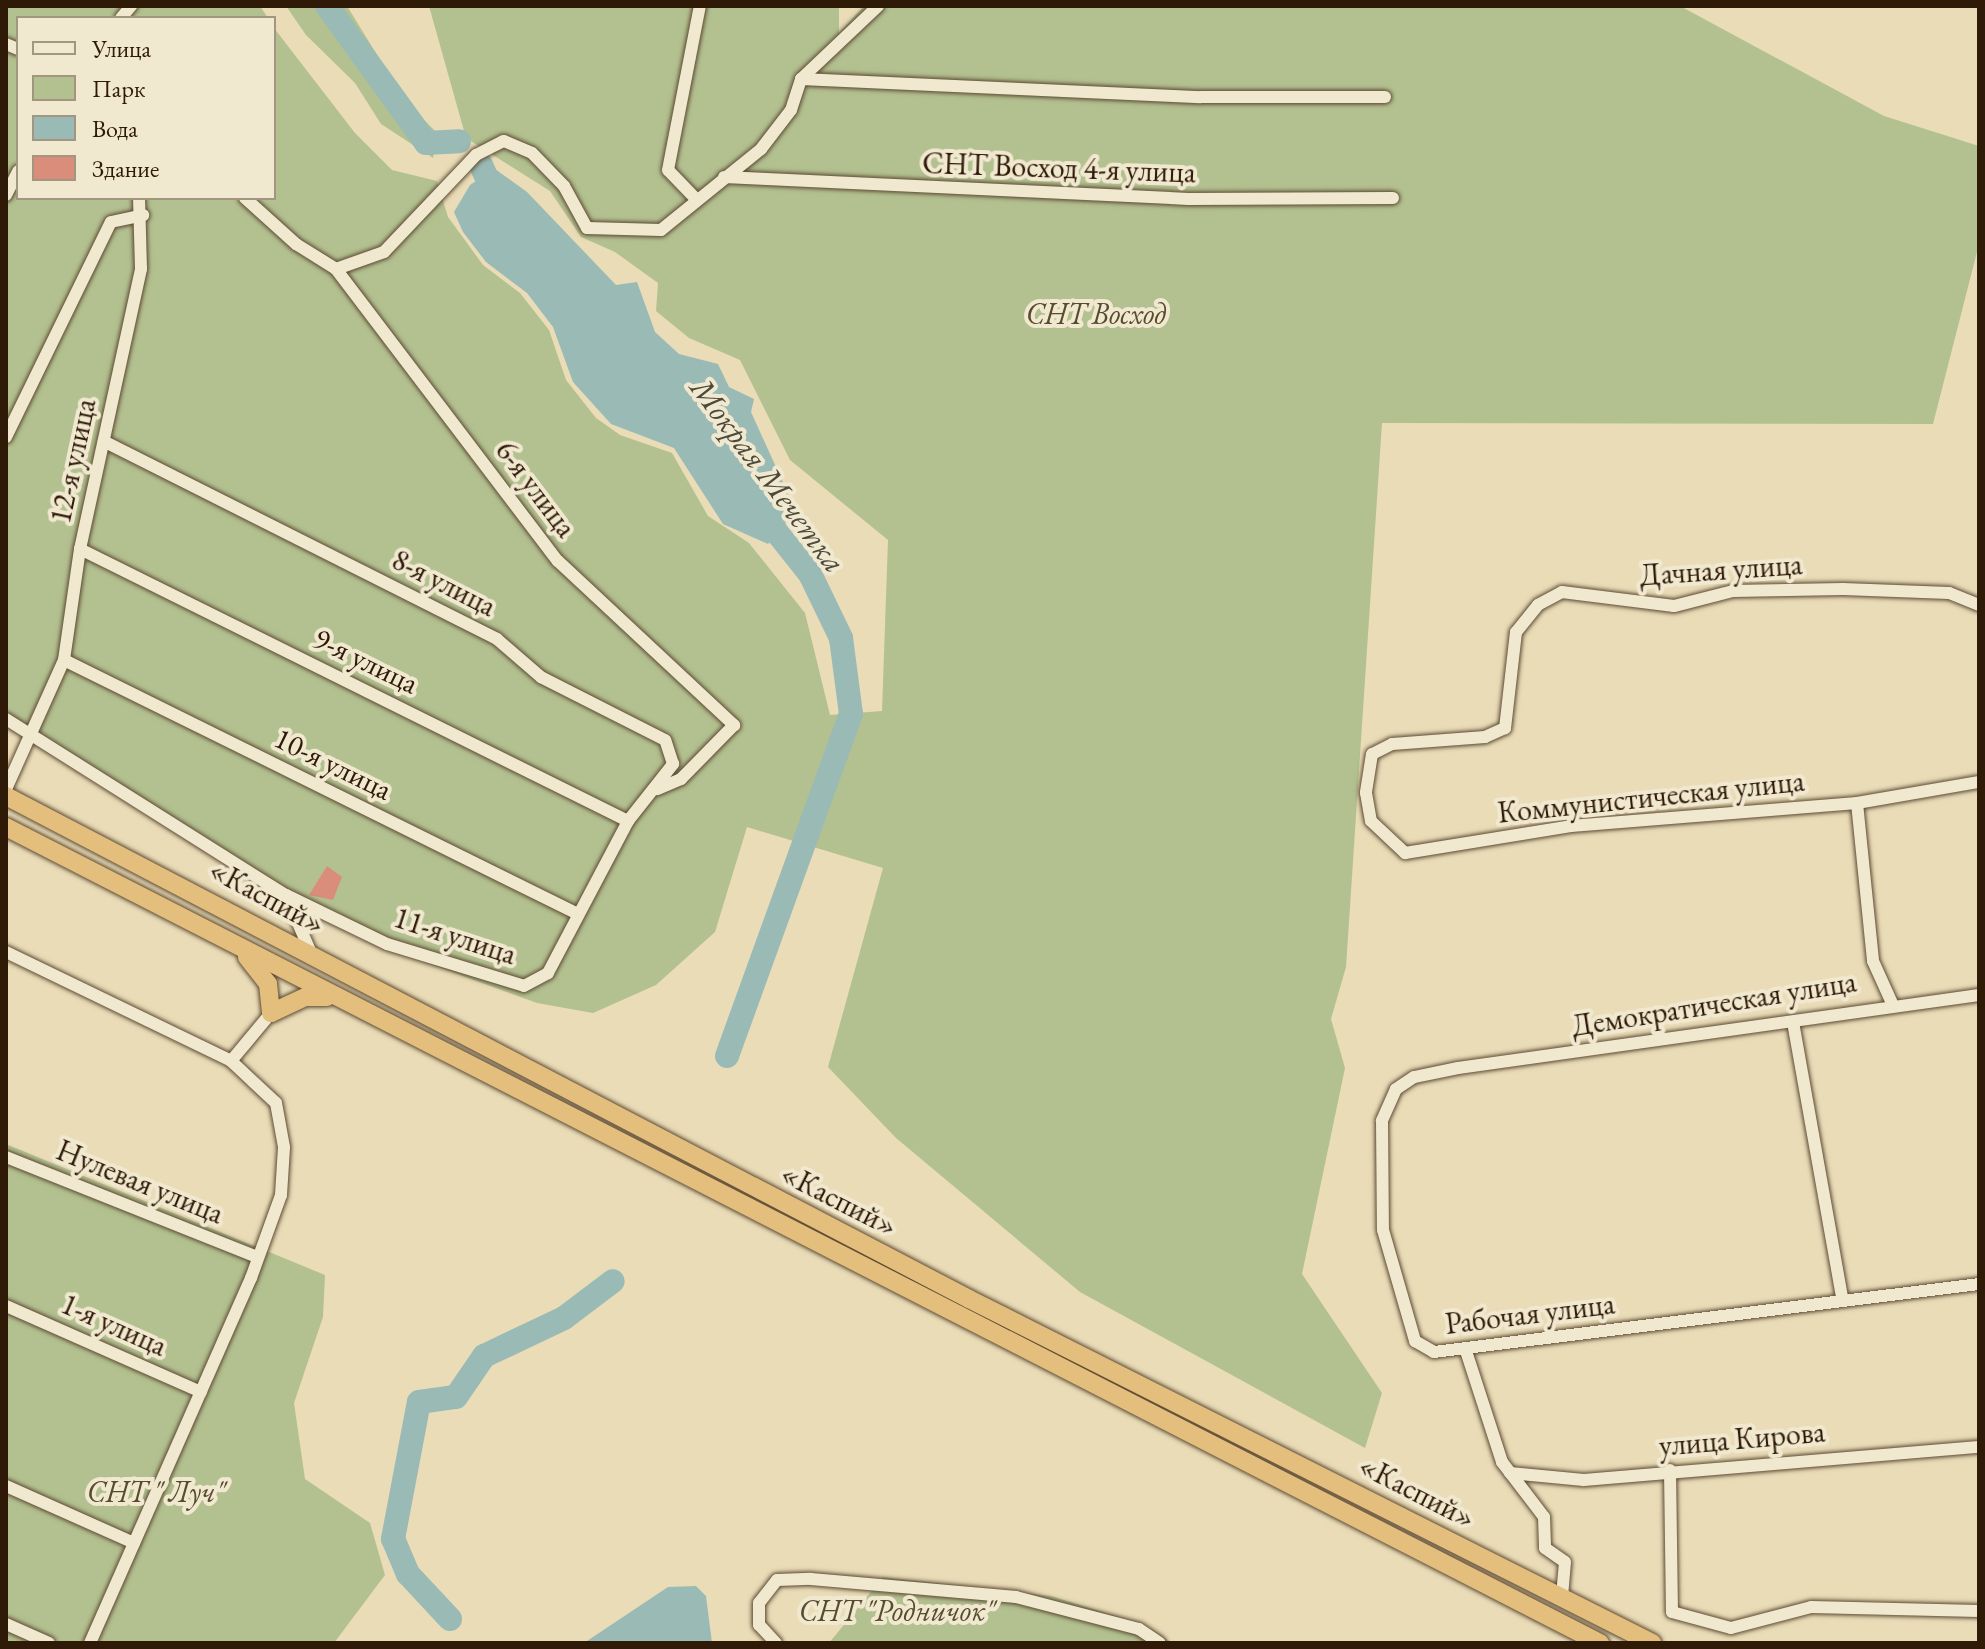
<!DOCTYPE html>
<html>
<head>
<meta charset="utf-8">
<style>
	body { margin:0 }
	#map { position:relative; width:1985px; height:1649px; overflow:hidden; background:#e9dcb7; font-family:"EB Garamond",serif }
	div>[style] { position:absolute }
	.green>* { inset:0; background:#b3c190 }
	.water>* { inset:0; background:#99bab5 }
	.river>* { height:24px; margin:-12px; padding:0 12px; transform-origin:12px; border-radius:12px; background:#99bab5 }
	.building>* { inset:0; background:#db8d7b }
	.roads { filter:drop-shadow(0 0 2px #5d4a33) drop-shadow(0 0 2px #5d4a33) }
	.minor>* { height:12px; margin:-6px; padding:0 6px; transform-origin:6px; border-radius:6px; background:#f1e8d0 }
	.highway>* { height:18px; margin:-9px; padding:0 9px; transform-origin:9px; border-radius:9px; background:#e4be7c }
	span { translate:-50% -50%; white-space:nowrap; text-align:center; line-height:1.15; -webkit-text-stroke:8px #f1e8d0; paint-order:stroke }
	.street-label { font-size:30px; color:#2e1a07 }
	.park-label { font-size:30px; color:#564c30; font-style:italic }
	.water-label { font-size:32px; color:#4e4a3b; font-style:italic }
	.frame { position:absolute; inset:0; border:8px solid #2e1a07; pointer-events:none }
	.legend { position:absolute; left:16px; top:16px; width:260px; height:184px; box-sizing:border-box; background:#f1e8d0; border:2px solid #a39680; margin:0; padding:10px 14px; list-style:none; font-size:24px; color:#2e1a07 }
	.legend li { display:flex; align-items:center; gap:16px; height:40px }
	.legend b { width:40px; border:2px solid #a39680 }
</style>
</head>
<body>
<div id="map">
	<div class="green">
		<div style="clip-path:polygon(6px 6px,260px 6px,268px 18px,18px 18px,18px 198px,274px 198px,274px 28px,355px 133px,392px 170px,437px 181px,448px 217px,483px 265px,520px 293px,549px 330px,566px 380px,596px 418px,620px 435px,672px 453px,708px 516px,749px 543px,805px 613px,830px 715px,882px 711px,888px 540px,790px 460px,740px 360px,689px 338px,656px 311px,658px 283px,615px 252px,581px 237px,550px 191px,466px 138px,429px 6px,839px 6px,839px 33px,864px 6px,1680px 6px,1884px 116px,1979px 146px,1979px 244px,1933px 424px,1382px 423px,1346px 967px,1331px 1019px,1345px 1068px,1302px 1274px,1382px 1393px,1365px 1448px,1080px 1292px,896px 1138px,828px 1067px,883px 868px,747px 827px,715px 932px,656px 985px,593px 1013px,537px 1003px,389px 949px,6px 723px)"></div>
		<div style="clip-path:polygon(286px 6px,347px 6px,406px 102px,438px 134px,433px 158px,381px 124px,355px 83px,306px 35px)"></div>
		<div style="clip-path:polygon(6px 1144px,325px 1275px,323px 1317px,294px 1403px,305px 1479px,370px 1523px,385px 1575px,334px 1643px,6px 1643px)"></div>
		<div style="clip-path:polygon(883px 1577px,1051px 1596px,1142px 1624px,1173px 1643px,829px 1643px)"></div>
	</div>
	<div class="water">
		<div style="clip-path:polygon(495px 169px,527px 192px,616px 285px,637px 282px,655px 332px,679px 354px,718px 364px,729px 387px,754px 399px,751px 412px,790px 498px,785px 525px,768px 544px,723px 524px,674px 448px,611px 424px,573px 382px,553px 327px,527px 293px,486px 262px,463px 232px,454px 212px,470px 185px)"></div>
		<div style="clip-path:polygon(696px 1586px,706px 1596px,712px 1643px,584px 1643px,668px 1587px)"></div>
	</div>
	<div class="river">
		<div style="left:327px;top:6px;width:169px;rotate:54.1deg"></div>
		<div style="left:426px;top:143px;width:33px;rotate:-3deg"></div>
		<div style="left:481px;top:165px;width:42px;rotate:65.9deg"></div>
		<div style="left:727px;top:1056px;width:364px;rotate:-70.1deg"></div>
		<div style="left:851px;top:714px;width:77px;rotate:-97.5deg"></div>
		<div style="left:841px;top:638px;width:71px;rotate:-115.8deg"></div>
		<div style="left:810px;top:574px;width:82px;rotate:-128.6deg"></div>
		<div style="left:450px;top:1619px;width:62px;rotate:-133deg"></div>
		<div style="left:408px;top:1574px;width:38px;rotate:-113deg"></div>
		<div style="left:393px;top:1539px;width:139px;rotate:-79.3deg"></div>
		<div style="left:419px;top:1402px;width:37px;rotate:-8deg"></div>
		<div style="left:456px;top:1397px;width:50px;rotate:-55.7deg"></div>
		<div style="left:484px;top:1356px;width:89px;rotate:-25.4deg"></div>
		<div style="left:564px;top:1318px;width:61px;rotate:-37.1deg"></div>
	</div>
	<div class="building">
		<div style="clip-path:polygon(327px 866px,342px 877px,333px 900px,309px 895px)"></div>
	</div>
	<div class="roads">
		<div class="minor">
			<div style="left:121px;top:18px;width:16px;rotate:-50deg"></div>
			<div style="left:6px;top:44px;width:13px;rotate:23deg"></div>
			<div style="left:801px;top:79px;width:400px;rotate:2.6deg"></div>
			<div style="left:1201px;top:97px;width:184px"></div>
			<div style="left:724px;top:177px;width:465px;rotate:2.7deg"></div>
			<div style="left:1188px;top:199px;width:205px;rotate:-0.3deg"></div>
			<div style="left:6px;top:195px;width:27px;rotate:-63deg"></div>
			<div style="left:245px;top:198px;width:69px;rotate:42deg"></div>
			<div style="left:296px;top:244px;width:47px;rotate:32deg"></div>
			<div style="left:336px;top:269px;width:367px;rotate:52.8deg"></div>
			<div style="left:558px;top:561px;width:241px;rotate:43deg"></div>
			<div style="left:734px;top:725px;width:76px;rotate:134.5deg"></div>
			<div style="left:681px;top:779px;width:26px;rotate:157deg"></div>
			<div style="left:696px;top:199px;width:40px;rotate:-134deg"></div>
			<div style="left:668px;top:170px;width:167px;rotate:-79deg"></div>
			<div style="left:336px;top:269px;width:51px;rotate:-19.5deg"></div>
			<div style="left:384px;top:252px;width:134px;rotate:-46.5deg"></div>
			<div style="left:476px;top:155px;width:31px;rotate:-27deg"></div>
			<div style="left:504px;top:141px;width:30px;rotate:23deg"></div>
			<div style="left:532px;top:153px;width:46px;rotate:45.9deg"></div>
			<div style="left:564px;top:186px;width:48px;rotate:61.3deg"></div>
			<div style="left:587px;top:228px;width:74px;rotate:1.5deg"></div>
			<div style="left:661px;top:230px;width:129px;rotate:-39deg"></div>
			<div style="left:761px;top:149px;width:49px;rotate:-52.4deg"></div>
			<div style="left:791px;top:110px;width:33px;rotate:-72deg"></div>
			<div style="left:801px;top:79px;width:106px;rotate:-43.5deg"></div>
			<div style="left:6px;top:437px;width:239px;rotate:-64deg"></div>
			<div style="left:111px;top:222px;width:33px;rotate:-12deg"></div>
			<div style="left:80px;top:549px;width:612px;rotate:26.4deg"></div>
			<div style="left:1979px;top:605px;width:32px;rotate:-158deg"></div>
			<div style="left:1949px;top:593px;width:106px;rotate:-177.8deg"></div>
			<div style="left:1843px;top:589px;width:110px;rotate:179deg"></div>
			<div style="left:1733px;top:591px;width:61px;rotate:165.7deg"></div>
			<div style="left:1674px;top:606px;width:113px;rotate:-172.9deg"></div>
			<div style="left:1562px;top:592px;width:27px;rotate:152deg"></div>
			<div style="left:1538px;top:605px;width:35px;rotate:129deg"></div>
			<div style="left:1516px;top:632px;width:97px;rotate:96.5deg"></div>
			<div style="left:1505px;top:728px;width:22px;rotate:156deg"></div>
			<div style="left:1485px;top:737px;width:93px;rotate:175.7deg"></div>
			<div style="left:1392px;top:744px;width:22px;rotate:153deg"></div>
			<div style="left:1372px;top:754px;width:39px;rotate:99deg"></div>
			<div style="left:1366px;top:793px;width:28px;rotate:80deg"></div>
			<div style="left:1371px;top:821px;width:47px;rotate:43.3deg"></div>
			<div style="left:1405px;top:853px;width:168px;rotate:-9.2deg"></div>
			<div style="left:1571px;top:826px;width:287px;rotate:-4.6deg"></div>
			<div style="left:1857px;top:803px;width:124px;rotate:-9.8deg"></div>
			<div style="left:64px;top:660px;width:573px;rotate:26.3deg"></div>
			<div style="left:6px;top:719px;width:331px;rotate:32.2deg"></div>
			<div style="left:286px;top:895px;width:112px;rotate:25.9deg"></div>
			<div style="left:387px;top:944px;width:143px;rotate:17deg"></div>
			<div style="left:524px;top:986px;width:27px;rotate:-28deg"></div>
			<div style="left:548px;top:973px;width:172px;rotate:-62.2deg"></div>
			<div style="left:628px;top:821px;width:73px;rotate:-51.7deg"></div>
			<div style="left:673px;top:764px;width:25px;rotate:-108deg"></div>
			<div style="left:665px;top:740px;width:139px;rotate:-153.1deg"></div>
			<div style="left:541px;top:677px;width:58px;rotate:-139.2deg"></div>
			<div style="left:497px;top:639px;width:440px;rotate:-153.3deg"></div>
			<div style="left:6px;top:789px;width:141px;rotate:-65.8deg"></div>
			<div style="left:64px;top:660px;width:112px;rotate:-81.8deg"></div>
			<div style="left:80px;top:549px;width:287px;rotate:-77.7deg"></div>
			<div style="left:141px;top:269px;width:71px;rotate:-91.6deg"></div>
			<div style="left:1857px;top:803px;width:159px;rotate:84.2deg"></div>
			<div style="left:1873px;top:961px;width:46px;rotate:65.7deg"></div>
			<div style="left:286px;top:895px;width:63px;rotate:66.7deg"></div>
			<div style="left:6px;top:952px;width:250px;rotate:25.8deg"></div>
			<div style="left:1979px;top:995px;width:526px;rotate:172.02deg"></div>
			<div style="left:1458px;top:1068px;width:45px;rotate:168.4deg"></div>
			<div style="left:1414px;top:1077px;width:22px;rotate:146deg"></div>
			<div style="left:1396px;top:1089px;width:35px;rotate:114deg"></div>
			<div style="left:1382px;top:1121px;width:109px;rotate:89.5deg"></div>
			<div style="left:1383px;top:1230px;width:116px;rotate:73.9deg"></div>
			<div style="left:1415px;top:1341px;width:22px;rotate:30deg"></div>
			<div style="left:1434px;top:1352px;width:549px;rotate:-7.11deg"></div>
			<div style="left:1793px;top:1022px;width:280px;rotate:79.9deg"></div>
			<div style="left:6px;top:1157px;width:268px;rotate:21.7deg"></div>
			<div style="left:6px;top:1306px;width:213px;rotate:23.8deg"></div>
			<div style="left:1466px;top:1351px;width:117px;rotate:72deg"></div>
			<div style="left:1502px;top:1462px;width:69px;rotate:52.6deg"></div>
			<div style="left:1544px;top:1517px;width:31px;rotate:88deg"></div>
			<div style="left:1545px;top:1548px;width:24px;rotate:35deg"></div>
			<div style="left:1565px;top:1562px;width:35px;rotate:95deg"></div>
			<div style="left:1670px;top:1470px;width:142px;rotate:89.2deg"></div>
			<div style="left:1672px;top:1612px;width:61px;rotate:15.2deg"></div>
			<div style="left:1731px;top:1628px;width:83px;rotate:-14.7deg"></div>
			<div style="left:1811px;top:1607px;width:168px;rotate:1.4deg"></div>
			<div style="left:1510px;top:1473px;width:74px;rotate:5.4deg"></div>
			<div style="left:1584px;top:1480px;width:396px;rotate:-4.8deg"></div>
			<div style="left:6px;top:1486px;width:140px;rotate:24deg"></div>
			<div style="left:6px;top:1624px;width:47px;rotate:23.8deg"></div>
			<div style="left:90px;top:1643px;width:399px;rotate:-66.2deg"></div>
			<div style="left:251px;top:1278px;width:88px;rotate:-70.1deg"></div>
			<div style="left:281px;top:1195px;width:48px;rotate:-86.4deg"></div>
			<div style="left:284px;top:1147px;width:45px;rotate:-100.3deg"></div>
			<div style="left:276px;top:1103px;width:62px;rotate:-137deg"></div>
			<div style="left:231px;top:1061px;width:62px;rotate:-50.2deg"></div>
			<div style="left:776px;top:1643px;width:25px;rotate:-133deg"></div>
			<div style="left:759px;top:1625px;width:22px;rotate:-90deg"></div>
			<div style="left:759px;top:1603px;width:29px;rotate:-52deg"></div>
			<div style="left:777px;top:1580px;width:34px;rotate:-2deg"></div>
			<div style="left:811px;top:1579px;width:206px;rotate:5deg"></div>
			<div style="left:1016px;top:1597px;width:127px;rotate:14.6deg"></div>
			<div style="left:1139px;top:1629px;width:25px;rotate:34deg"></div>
		</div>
		<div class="highway">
			<div style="left:6px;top:796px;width:1086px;rotate:27.58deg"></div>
			<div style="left:969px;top:1299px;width:765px;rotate:26.73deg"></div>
			<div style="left:6px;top:827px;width:1791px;rotate:27.11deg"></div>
			<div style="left:247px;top:957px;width:34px;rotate:52deg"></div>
			<div style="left:268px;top:984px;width:29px;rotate:84deg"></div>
			<div style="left:271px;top:1013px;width:38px;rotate:-25deg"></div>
			<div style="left:306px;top:997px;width:21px"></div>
		</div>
	</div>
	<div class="street-label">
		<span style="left:1059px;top:168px;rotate:2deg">СНТ Восход 4-я улица</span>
		<span style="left:73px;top:461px;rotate:-78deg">12-я улица</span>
		<span style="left:536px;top:489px;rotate:53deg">6-я улица</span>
		<span style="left:1721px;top:570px;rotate:-4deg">Дачная улица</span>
		<span style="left:444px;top:583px;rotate:27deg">8-я улица</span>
		<span style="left:366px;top:661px;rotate:26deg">9-я улица</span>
		<span style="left:333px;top:764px;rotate:26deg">10-я улица</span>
		<span style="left:1651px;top:797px;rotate:-6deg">Коммунистическая улица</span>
		<span style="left:267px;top:897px;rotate:28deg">«Каспий»</span>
		<span style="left:455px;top:936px;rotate:18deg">11-я улица</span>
		<span style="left:1714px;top:1004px;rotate:-9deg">Демократическая улица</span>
		<span style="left:140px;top:1182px;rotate:22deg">Нулевая улица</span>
		<span style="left:839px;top:1200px;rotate:27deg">«Каспий»</span>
		<span style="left:1530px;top:1314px;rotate:-7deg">Рабочая улица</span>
		<span style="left:114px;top:1325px;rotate:24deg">1-я улица</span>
		<span style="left:1742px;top:1439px;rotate:-5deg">улица Кирова</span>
		<span style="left:1417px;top:1492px;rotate:27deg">«Каспий»</span>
	</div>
	<div class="park-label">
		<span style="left:1096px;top:314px">СНТ Восход</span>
		<span style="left:156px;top:1492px">СНТ " Луч"</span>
		<span style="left:897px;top:1611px">СНТ "Родничок"</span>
	</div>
	<div class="water-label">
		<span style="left:768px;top:475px;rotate:53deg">Мокрая Мечетка</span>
	</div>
	<div class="frame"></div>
	<ul class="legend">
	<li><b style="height:10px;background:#f1e8d0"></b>Улица</li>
	<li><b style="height:22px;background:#b3c190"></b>Парк</li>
	<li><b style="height:22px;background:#99bab5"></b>Вода</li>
	<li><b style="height:22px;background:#db8d7b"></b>Здание</li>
	</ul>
</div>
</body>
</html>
